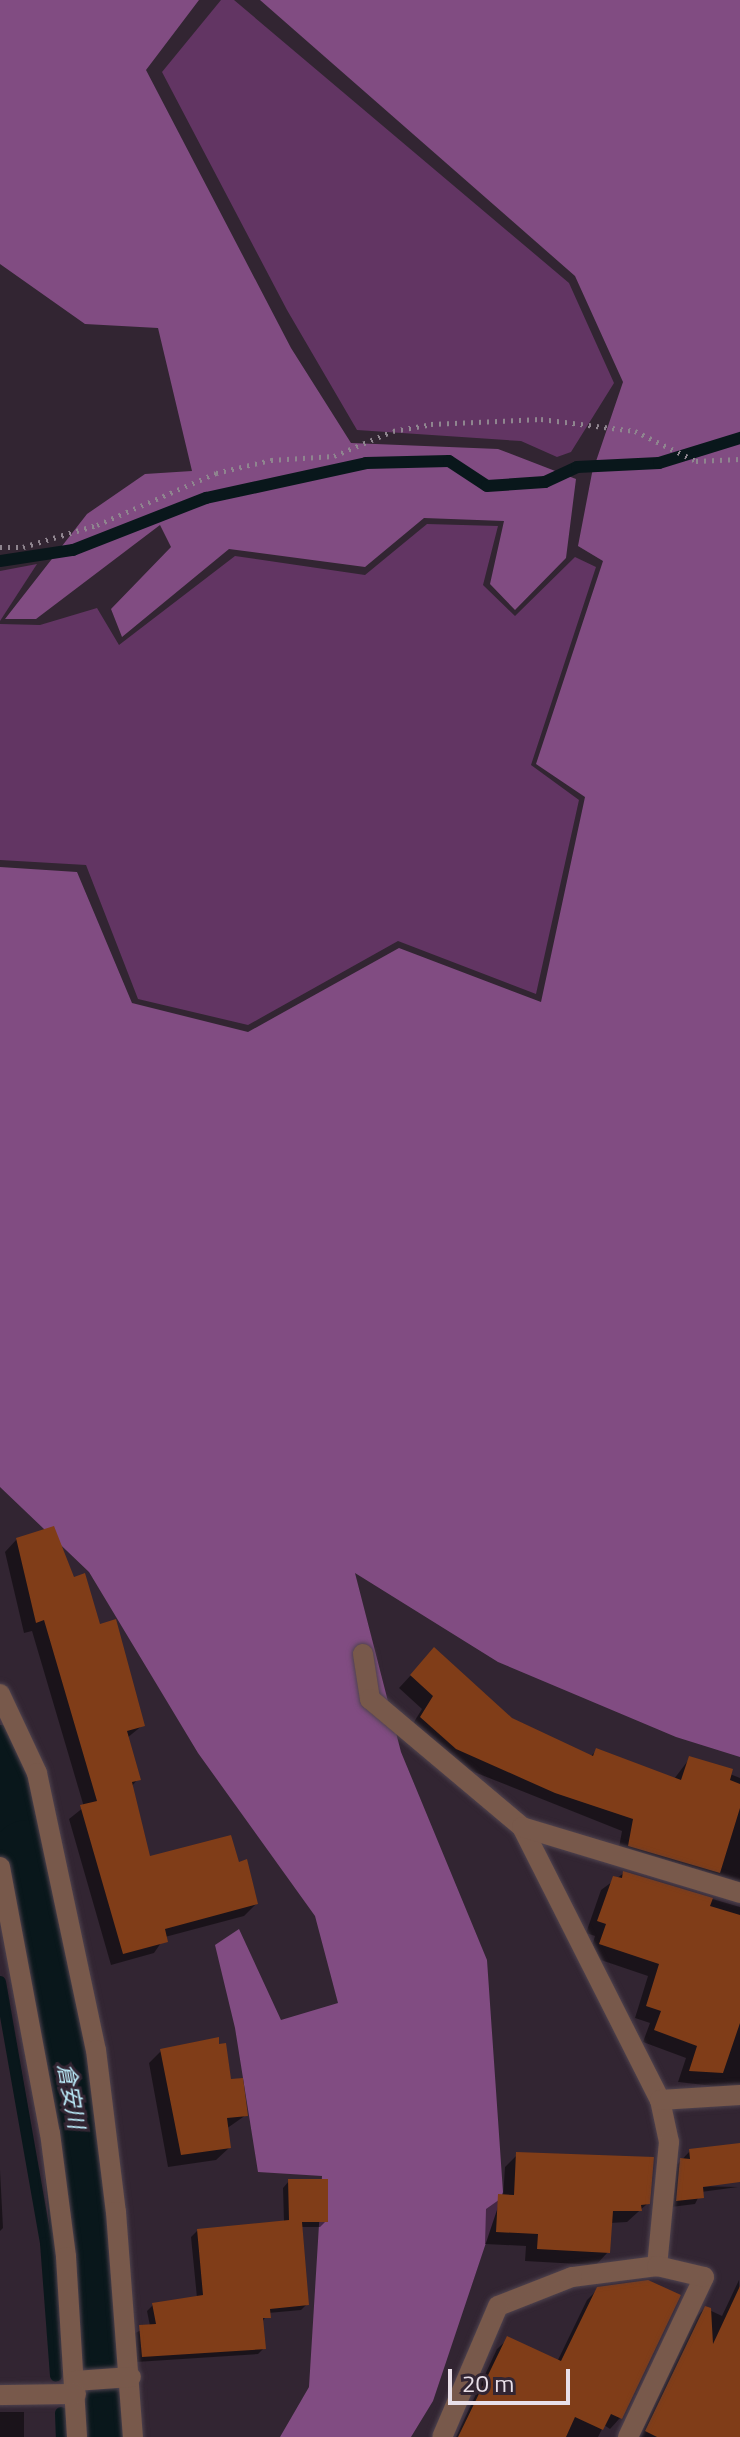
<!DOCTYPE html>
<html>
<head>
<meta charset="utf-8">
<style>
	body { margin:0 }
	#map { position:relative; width:740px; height:2437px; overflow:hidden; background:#322532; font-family:"Titillium Web","Noto Sans JP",sans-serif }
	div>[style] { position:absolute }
	.green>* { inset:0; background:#623563 }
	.forest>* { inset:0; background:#814c82 }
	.shadow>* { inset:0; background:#0007; transform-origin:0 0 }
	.stream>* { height:12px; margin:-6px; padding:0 6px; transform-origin:6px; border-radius:6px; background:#09171b }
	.river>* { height:72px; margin:-36px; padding:0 36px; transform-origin:36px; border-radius:36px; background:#09171b }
	.building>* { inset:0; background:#803d18 }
	.path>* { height:5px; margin-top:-2.5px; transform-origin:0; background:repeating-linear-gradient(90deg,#8f858f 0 2px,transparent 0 8px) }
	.roads { filter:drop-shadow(0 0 2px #4f434f) drop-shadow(0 0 2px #4f434f) }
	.street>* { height:20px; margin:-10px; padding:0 10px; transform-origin:10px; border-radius:10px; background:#78594b }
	span { translate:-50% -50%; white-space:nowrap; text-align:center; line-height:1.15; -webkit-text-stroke:6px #322532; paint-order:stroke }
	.water-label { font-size:22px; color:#bcedfb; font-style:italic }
	.scale { position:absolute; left:448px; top:2369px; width:122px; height:36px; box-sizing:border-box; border:4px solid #e8dfe8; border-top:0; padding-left:10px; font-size:24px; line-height:28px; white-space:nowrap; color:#e8dfe8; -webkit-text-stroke:6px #322532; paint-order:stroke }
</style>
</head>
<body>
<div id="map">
	<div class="green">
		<div style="clip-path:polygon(221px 0,234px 0,569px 283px,614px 383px,571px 452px,557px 457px,521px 441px,357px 430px,287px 310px,162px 72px)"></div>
		<div style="clip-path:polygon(427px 524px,498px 526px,483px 585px,515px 616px,575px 557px,596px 567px,531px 765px,579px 800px,536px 994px,398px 941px,248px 1025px,138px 999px,86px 865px,0 860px,0 624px,40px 625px,97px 608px,119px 645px,235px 556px,365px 575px)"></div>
		<div style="clip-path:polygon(37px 564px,0 621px,0 571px)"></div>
	</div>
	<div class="forest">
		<div style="clip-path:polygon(0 0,199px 0,146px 70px,291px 348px,351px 443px,498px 449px,576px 479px,566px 558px,515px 610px,490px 584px,504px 521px,424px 518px,365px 567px,229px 549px,122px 637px,111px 609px,171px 547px,160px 525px,36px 619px,5px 619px,87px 514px,145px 474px,192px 471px,158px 328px,85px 324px,0 264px)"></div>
		<div style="clip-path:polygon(260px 0,740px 0,740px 1757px,676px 1737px,498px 1662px,355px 1573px,401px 1752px,487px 1960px,503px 2192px,433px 2401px,411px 2437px,280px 2437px,309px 2387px,322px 2176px,258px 2172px,235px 2028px,215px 1945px,239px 1929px,281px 2020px,338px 2003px,315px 1916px,198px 1753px,89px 1572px,0 1487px,0 867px,77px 872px,132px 1003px,248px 1032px,399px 948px,541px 1002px,585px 797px,536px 764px,603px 561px,578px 546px,592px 473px,623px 382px,575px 276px)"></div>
	</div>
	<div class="shadow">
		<div style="clip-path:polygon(17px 1539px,73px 1579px,143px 1725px,127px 1738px,138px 1779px,131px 1787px,148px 1859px,237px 1864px,256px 1904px,244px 1916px,165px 1937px,154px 1953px,111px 1965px,69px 1819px,84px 1807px,32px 1631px,24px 1633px,5px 1552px)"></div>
		<div style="clip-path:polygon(423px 1662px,511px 1720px,590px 1757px,596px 1751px,674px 1779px,690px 1758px,740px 1778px,740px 1901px,617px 1858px,622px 1831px,444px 1760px,409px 1730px,422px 1709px,399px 1688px)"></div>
		<div style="clip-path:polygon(624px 1873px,740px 1907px,740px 2089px,678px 2082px,686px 2058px,643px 2042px,650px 2023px,635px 2018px,648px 1976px,589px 1956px,595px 1936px,586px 1933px,601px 1890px)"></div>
		<div style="clip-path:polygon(161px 2051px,229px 2082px,246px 2115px,226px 2129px,229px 2148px,216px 2160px,168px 2167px,149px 2063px)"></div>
		<div style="clip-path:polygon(740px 2145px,740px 2180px,693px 2186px,738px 2187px,701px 2192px,695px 2204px,671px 2207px,675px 2167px,690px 2151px)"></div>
		<div style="clip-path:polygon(517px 2155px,648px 2203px,627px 2222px,610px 2223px,608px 2252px,596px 2265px,525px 2261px,526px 2246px,485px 2244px,486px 2209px,503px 2197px,505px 2167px)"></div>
		<div style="clip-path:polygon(0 2170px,3px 2228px,0 2231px)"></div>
		<div style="clip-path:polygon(289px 2181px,326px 2221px,320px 2227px,300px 2227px,307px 2304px,301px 2310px,268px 2313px,261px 2324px,264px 2348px,258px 2354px,136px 2362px,133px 2334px,150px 2326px,147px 2311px,153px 2305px,197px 2298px,191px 2237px,197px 2231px,284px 2222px,283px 2188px)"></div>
		<div style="clip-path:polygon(739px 2280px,740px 2437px,639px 2437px,695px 2318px,705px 2308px,722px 2316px)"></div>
		<div style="clip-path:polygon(598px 2289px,678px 2296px,620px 2418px,610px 2429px,604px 2425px,598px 2437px,456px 2437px,497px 2349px,508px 2339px,557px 2362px,587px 2300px)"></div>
		<div style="left:24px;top:2412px;width:25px;height:24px;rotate:90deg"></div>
	</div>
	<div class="stream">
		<div style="left:0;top:561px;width:74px;rotate:-8.6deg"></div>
		<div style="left:73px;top:550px;width:143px;rotate:-21.4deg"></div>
		<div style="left:206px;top:498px;width:164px;rotate:-12.3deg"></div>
		<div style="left:366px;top:463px;width:83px;rotate:-1.4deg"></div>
		<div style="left:449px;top:461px;width:45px;rotate:33.3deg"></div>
		<div style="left:487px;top:486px;width:58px;rotate:-3.9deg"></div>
		<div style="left:545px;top:482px;width:35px;rotate:-25deg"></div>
		<div style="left:577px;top:467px;width:82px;rotate:-2.8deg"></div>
		<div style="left:659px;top:463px;width:85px;rotate:-17.2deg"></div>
		<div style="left:0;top:1982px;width:265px;rotate:80deg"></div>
		<div style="left:46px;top:2243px;width:133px;rotate:85.7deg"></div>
		<div style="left:61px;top:2413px;width:24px;rotate:88deg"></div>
	</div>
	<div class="river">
		<div style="left:0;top:1761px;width:99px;rotate:74.1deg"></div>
		<div style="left:27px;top:1856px;width:288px;rotate:79.8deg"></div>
		<div style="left:78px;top:2139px;width:299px;rotate:85deg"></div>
	</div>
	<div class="building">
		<div style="clip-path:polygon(54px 1526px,74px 1577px,85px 1573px,100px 1624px,116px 1619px,145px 1726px,127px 1731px,141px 1780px,132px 1782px,150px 1856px,231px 1835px,239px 1862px,247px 1859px,258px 1904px,165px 1929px,168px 1942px,123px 1954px,80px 1805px,97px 1801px,44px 1620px,36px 1623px,16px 1538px)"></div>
		<div style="clip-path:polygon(434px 1647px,512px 1718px,593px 1756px,596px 1748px,681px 1780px,689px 1756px,733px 1769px,730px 1780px,740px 1784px,740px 1808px,720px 1873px,628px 1846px,633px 1819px,555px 1793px,456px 1749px,420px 1717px,433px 1696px,410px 1675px)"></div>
		<div style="clip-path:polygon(623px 1871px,713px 1898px,710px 1906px,740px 1915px,740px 2023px,723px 2073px,689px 2071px,697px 2046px,654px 2030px,661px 2011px,646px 2006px,659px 1964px,599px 1944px,606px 1924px,597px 1921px,613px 1876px,622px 1878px)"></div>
		<div style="clip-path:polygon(219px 2037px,219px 2044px,226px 2043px,231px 2079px,243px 2078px,248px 2116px,227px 2118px,231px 2148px,181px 2155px,160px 2049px)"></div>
		<div style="clip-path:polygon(740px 2143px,740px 2182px,703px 2187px,704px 2198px,676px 2201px,680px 2158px,690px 2159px,689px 2149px)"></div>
		<div style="clip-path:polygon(516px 2152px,654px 2157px,650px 2204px,641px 2205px,642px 2211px,613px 2211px,610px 2253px,537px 2249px,538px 2234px,496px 2232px,498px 2194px,514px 2195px)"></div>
		<div style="clip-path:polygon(288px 2179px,328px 2179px,328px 2222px,302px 2222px,309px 2305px,270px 2309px,271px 2318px,263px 2318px,266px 2349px,142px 2357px,139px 2325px,156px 2324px,152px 2303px,203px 2295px,197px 2229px,289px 2220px)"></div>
		<div style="clip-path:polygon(648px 2280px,681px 2295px,622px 2419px,611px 2414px,603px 2430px,575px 2417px,566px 2437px,458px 2437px,507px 2336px,561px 2361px,597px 2287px)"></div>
		<div style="clip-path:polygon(740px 2286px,740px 2437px,657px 2437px,645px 2431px,705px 2306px,711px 2308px,713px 2344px)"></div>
	</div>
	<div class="path">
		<div style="left:0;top:547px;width:23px"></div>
		<div style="left:23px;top:547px;width:77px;rotate:-16.6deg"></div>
		<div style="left:97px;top:525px;width:130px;rotate:-23.6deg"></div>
		<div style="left:216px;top:473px;width:57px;rotate:-13.3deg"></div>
		<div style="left:271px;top:460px;width:63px;rotate:-3.6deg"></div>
		<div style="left:334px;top:456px;width:64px;rotate:-23deg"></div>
		<div style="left:393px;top:431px;width:39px;rotate:-10deg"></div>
		<div style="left:431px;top:424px;width:110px;rotate:-2.6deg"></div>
		<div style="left:541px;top:419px;width:95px;rotate:7.3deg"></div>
		<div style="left:635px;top:431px;width:68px;rotate:26.2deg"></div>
		<div style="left:696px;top:461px;width:44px;rotate:-2.6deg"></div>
	</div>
	<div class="roads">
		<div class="street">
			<div style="left:363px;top:1654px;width:46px;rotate:81.2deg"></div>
			<div style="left:370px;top:1699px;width:199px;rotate:40.1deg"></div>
			<div style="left:522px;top:1827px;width:306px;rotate:63.2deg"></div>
			<div style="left:660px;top:2100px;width:43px;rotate:77.9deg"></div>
			<div style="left:669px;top:2142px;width:125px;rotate:95.5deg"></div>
			<div style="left:657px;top:2266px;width:86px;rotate:172.6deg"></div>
			<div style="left:572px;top:2277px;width:79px;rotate:158.6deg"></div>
			<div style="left:498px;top:2306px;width:142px;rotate:113.1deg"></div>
			<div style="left:0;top:1694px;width:87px;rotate:64.9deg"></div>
			<div style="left:37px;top:1773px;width:283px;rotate:78deg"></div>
			<div style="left:96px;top:2050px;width:163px;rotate:83deg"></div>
			<div style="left:116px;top:2212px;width:226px;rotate:85.7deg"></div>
			<div style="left:522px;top:1827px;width:228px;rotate:16.8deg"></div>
			<div style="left:0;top:1867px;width:271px;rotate:79.4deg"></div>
			<div style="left:50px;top:2133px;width:125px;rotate:82.6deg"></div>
			<div style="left:66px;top:2257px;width:180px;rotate:86.5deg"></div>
			<div style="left:660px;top:2100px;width:80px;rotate:-3.6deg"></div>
			<div style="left:75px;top:2381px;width:56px;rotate:-4.1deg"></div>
			<div style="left:0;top:2395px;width:76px;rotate:-0.8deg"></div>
			<div style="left:628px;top:2437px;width:177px;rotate:-64.6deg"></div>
			<div style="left:704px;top:2277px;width:48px;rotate:-166.8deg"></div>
		</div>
	</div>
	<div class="water-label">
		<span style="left:71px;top:2096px;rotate:80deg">倉安川</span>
	</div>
	<div class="scale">20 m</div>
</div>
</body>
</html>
